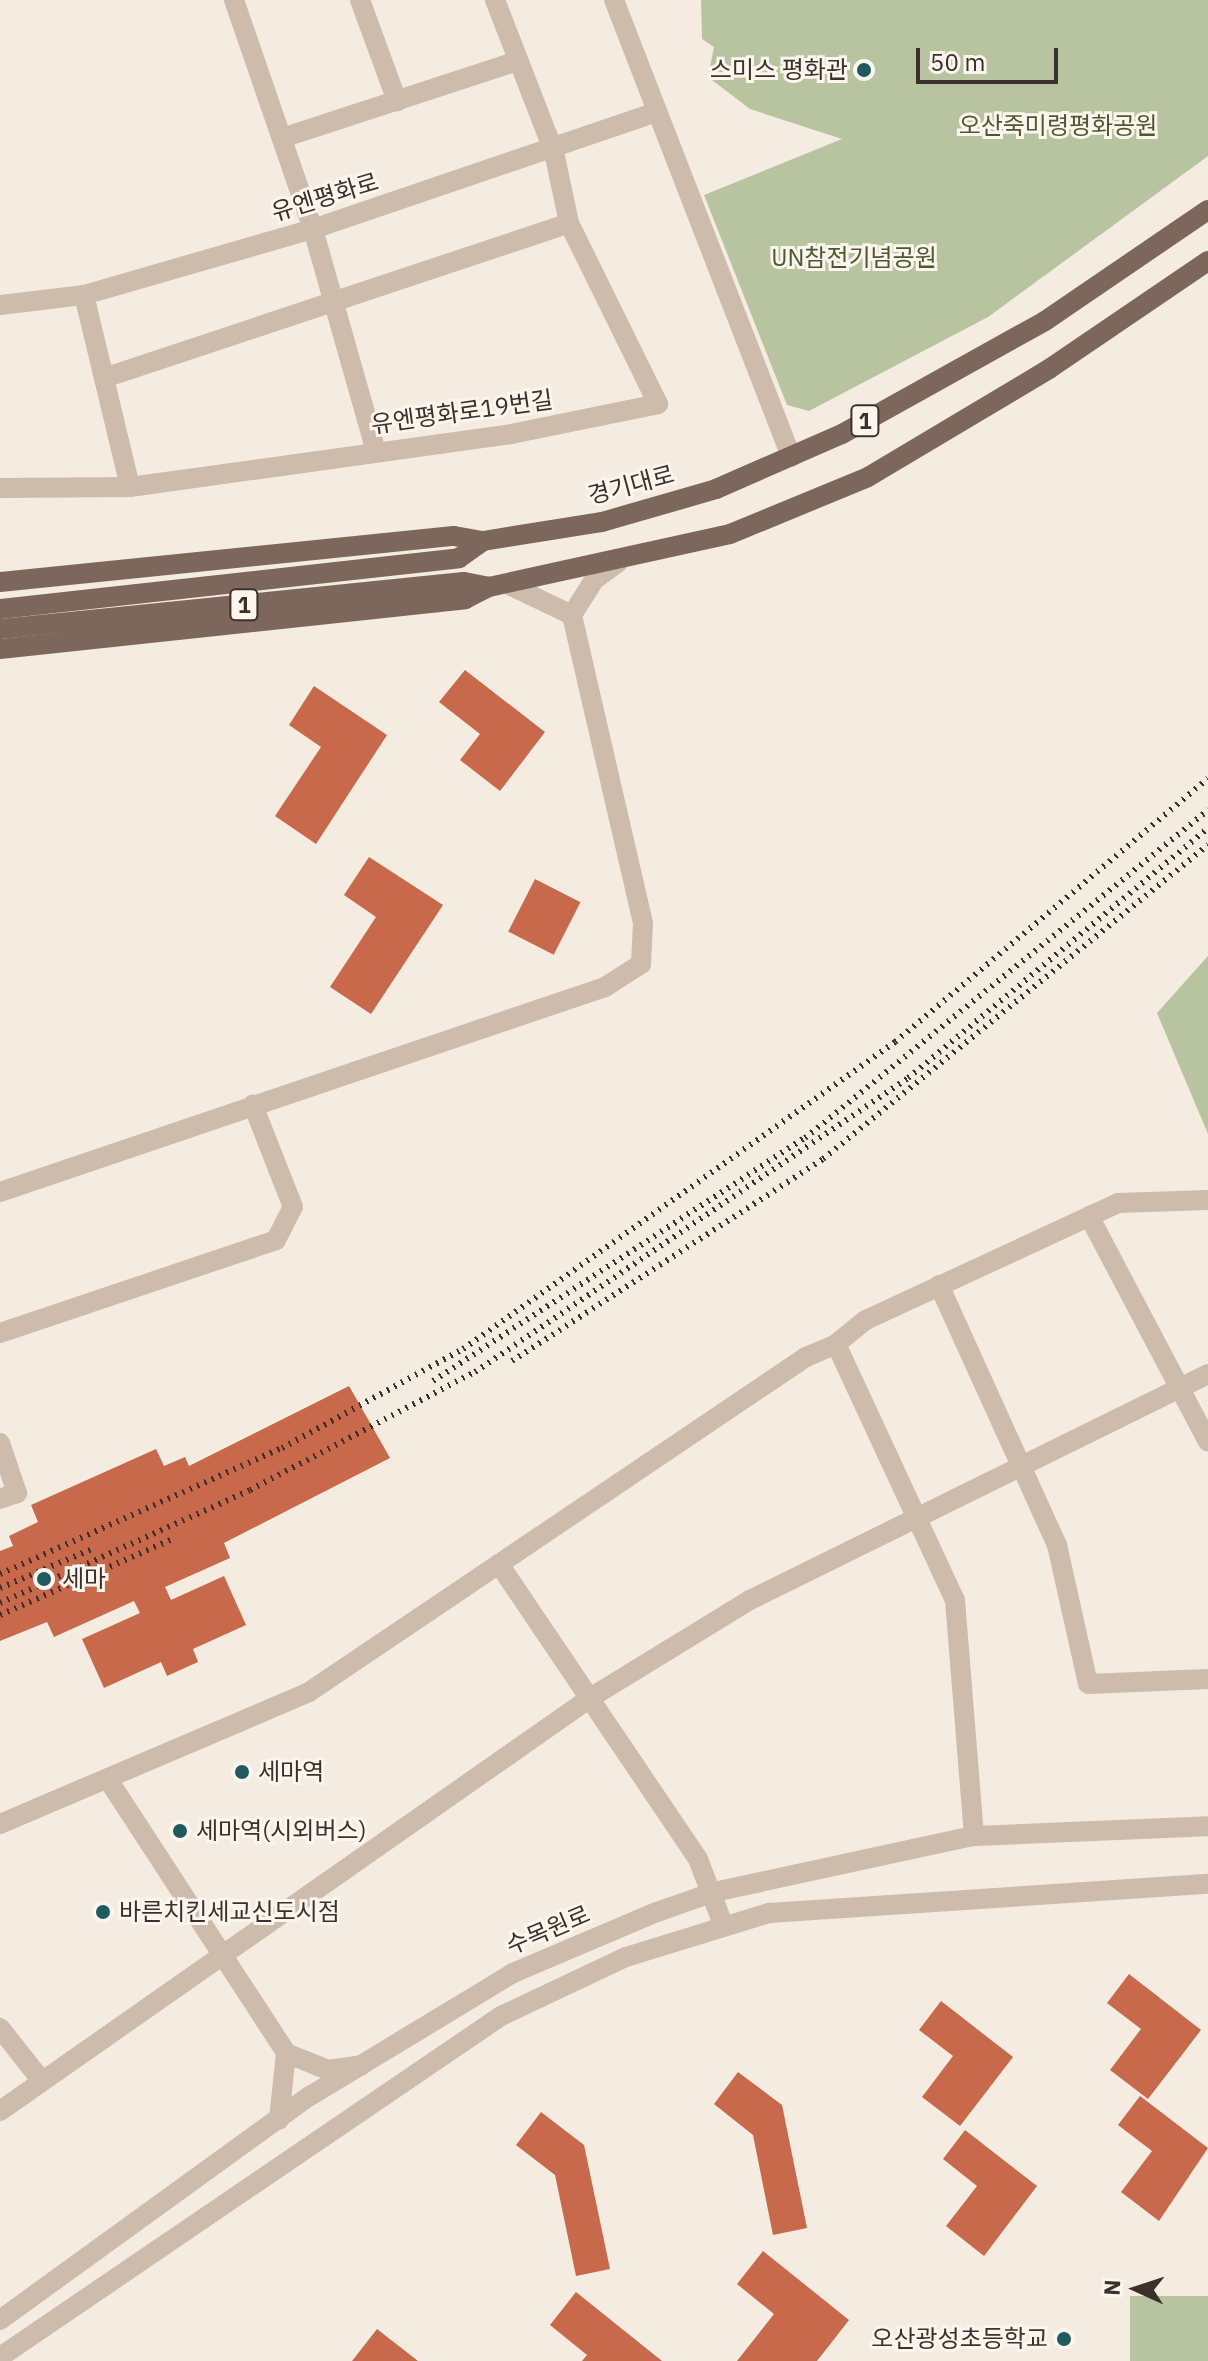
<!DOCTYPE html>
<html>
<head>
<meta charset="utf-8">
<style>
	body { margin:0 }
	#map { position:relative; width:1208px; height:2361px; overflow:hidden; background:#f4ebe1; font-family:"IBM Plex Sans","Noto Sans KR",sans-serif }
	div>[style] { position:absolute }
	.green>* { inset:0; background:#b8c4a0; transform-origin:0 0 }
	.building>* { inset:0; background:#c8694b; transform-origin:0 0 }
	.minor>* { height:20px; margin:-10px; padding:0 10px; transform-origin:10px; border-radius:10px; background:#cdbbac }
	.tertiary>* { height:20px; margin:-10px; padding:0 10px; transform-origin:10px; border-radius:10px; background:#cdbbac }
	.primary>* { height:20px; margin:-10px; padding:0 10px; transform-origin:10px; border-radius:10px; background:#7d675c }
	.rail>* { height:6px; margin-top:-3px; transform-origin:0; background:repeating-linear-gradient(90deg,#3b302b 0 2px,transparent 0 8px) }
	.dots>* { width:22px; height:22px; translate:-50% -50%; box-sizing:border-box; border:4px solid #fbf5ee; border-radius:50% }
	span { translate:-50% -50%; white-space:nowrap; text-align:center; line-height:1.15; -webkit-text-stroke:6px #fbf5ee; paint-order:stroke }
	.shield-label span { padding:2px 6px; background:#fbf5ee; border:2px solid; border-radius:6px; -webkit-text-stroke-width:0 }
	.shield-label { font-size:22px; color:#3b302b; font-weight:700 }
	.poi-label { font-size:24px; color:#3b302b }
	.right { translate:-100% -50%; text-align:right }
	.left { translate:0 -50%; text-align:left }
	.park-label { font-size:24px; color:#4a5a2e }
	.street-label { font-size:24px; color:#3b302b }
	.north { position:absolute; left:1096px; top:2249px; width:80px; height:80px; -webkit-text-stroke:6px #fbf5ee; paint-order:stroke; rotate:273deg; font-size:22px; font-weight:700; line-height:32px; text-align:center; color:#3b302b }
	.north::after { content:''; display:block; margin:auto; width:28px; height:36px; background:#3b302b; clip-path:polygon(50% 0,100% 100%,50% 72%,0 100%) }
	.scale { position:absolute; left:916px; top:48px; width:142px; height:36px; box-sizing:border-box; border:4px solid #3b302b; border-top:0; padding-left:10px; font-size:24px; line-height:28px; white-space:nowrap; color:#3b302b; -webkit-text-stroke:6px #fbf5ee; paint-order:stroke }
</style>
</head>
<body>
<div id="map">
	<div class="green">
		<div style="clip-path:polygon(701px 0,1208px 0,1208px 156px,988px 317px,809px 411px,787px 405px,704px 195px,842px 139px,750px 109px,708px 77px,714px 47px,702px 39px)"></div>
		<div style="clip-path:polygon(1208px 956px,1208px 1134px,1157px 1013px)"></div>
		<div style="left:1208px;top:2296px;width:65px;height:78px;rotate:90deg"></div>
	</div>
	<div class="building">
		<div style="clip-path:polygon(465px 670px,545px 732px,500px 791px,460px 760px,480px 734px,439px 702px)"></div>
		<div style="clip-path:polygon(314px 686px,387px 735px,316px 844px,275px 816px,321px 747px,289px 725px)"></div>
		<div style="clip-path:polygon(369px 857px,443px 905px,371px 1014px,330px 987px,376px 917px,344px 895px)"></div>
		<div style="left:535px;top:879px;width:51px;height:59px;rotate:27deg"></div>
		<div style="clip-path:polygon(349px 1386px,390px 1458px,224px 1543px,230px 1558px,165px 1587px,171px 1600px,224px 1576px,246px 1625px,193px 1649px,198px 1662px,167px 1676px,161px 1662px,104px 1688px,82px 1639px,140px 1613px,134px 1601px,54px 1637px,47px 1622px,0 1641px,0 1551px,13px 1546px,9px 1536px,38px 1522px,31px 1505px,156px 1449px,164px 1466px,185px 1457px,189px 1466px)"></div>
		<div style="clip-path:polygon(1129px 1974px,1201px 2030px,1148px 2099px,1110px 2070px,1141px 2029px,1107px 2003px)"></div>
		<div style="clip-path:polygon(941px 2001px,1013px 2057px,960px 2126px,922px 2097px,953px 2056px,919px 2030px)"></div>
		<div style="clip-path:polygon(738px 2072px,782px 2105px,807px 2228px,773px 2235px,753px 2135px,714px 2104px)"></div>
		<div style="clip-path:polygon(1140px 2096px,1208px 2148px,1159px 2221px,1121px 2192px,1152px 2151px,1118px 2125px)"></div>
		<div style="clip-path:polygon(541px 2112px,584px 2145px,610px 2269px,576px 2276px,555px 2175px,516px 2145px)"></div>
		<div style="clip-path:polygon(965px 2130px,1037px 2186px,984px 2256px,946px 2226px,977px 2186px,943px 2159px)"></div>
		<div style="clip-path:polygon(763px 2251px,849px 2320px,817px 2361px,737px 2361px,774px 2314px,737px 2284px)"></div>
		<div style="clip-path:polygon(576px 2292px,662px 2361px,582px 2361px,587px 2355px,550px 2325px)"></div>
		<div style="clip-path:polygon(377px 2329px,418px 2361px,352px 2361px)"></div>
	</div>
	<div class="minor">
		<div style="left:234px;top:0;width:242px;rotate:71deg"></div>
		<div style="left:313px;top:229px;width:231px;rotate:74.2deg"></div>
		<div style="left:360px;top:0;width:108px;rotate:69.9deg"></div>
		<div style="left:614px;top:0;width:490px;rotate:68.8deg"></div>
		<div style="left:282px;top:138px;width:248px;rotate:-18.1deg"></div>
		<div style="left:84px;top:295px;width:197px;rotate:76.5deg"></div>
		<div style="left:0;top:305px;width:85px;rotate:-6.8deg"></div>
		<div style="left:84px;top:295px;width:238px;rotate:-16.1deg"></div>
		<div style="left:313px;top:229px;width:363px;rotate:-18.8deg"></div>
		<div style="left:104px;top:378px;width:490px;rotate:-18.4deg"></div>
		<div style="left:0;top:488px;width:130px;rotate:-0.4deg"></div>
		<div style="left:130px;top:487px;width:385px;rotate:-7.9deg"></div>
		<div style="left:511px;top:434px;width:150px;rotate:-11.5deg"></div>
		<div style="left:658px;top:404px;width:202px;rotate:-116.2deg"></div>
		<div style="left:569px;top:223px;width:73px;rotate:-101.9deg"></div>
		<div style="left:554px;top:152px;width:163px;rotate:-111.2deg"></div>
		<div style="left:572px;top:615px;width:41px;rotate:-57.8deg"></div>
		<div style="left:594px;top:580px;width:29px;rotate:-36deg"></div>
		<div style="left:0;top:1192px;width:639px;rotate:-18.72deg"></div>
		<div style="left:605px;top:987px;width:43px;rotate:-32.6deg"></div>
		<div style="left:641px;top:964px;width:41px;rotate:-87.2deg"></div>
		<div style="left:643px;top:923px;width:316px;rotate:-103deg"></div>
		<div style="left:572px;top:615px;width:72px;rotate:-154.5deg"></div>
		<div style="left:1089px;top:1216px;width:255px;rotate:62.2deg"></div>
		<div style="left:939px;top:1285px;width:286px;rotate:65.6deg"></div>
		<div style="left:1057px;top:1545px;width:142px;rotate:77.4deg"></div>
		<div style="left:1088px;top:1684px;width:120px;rotate:-2.4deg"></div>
		<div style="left:0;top:1333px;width:291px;rotate:-18.6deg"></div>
		<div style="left:276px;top:1240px;width:37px;rotate:-63deg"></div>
		<div style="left:293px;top:1207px;width:110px;rotate:-111.4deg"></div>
		<div style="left:836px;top:1344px;width:38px;rotate:-39deg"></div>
		<div style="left:866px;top:1320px;width:278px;rotate:-24.9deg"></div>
		<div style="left:1118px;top:1203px;width:90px;rotate:-1.9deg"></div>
		<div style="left:0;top:1443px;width:53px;rotate:71.2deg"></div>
		<div style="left:17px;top:1493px;width:18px;rotate:161deg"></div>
		<div style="left:499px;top:1564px;width:370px;rotate:-34deg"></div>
		<div style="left:806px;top:1357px;width:33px;rotate:-23deg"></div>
		<div style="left:836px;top:1344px;width:282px;rotate:65.1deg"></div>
		<div style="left:955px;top:1600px;width:237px;rotate:85.4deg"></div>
		<div style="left:109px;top:1781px;width:325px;rotate:56.9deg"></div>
		<div style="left:286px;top:2053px;width:67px;rotate:96deg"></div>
		<div style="left:0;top:1824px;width:336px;rotate:-23.1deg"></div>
		<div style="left:309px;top:1692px;width:229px;rotate:-34deg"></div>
		<div style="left:499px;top:1564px;width:356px;rotate:56deg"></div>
		<div style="left:698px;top:1859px;width:70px;rotate:69deg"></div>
		<div style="left:0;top:2028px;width:66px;rotate:51.7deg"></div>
		<div style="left:286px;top:2053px;width:45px;rotate:22deg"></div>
		<div style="left:328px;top:2070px;width:34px;rotate:-8deg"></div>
		<div style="left:0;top:2111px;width:720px;rotate:-34.99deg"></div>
		<div style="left:590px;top:1698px;width:188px;rotate:-31.5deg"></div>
		<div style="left:750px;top:1600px;width:511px;rotate:-26.26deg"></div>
	</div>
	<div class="tertiary">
		<div style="left:0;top:2320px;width:382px;rotate:-35.9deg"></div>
		<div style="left:310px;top:2096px;width:237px;rotate:-31.2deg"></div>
		<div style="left:513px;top:1973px;width:156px;rotate:-23deg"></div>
		<div style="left:657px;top:1912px;width:60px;rotate:-19.3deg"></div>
		<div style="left:714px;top:1892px;width:266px;rotate:-12.2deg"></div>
		<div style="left:974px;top:1836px;width:234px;rotate:-2.4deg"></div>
		<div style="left:0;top:2357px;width:606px;rotate:-34.24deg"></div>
		<div style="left:501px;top:2016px;width:138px;rotate:-25.3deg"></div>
		<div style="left:626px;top:1957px;width:150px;rotate:-17.1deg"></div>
		<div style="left:769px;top:1913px;width:440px;rotate:-3.8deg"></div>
	</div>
	<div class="primary">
		<div style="left:0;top:582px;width:456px;rotate:-5.8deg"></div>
		<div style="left:454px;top:536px;width:29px;rotate:10deg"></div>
		<div style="left:0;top:609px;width:462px;rotate:-6.3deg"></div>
		<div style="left:459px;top:558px;width:29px;rotate:-35deg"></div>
		<div style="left:483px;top:541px;width:121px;rotate:-9.1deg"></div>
		<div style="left:602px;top:522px;width:119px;rotate:-16.1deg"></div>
		<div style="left:716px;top:489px;width:137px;rotate:-23.6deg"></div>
		<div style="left:842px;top:434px;width:232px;rotate:-29.1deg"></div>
		<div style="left:1045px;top:321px;width:197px;rotate:-34.3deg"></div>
		<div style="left:0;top:629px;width:466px;rotate:-5.8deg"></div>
		<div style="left:464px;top:582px;width:25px;rotate:11deg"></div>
		<div style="left:489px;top:587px;width:247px;rotate:-12.4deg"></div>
		<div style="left:730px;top:534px;width:149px;rotate:-22.4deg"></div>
		<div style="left:868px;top:477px;width:211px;rotate:-30.8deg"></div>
		<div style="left:1049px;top:369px;width:192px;rotate:-34.2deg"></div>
		<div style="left:0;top:649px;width:468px;rotate:-6.1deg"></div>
		<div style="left:465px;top:599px;width:27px;rotate:-27deg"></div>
	</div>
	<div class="rail">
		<div style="left:512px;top:1361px;width:371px;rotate:-33deg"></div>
		<div style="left:823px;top:1159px;width:497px;rotate:-39.2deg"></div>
		<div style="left:433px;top:1381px;width:444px;rotate:-33.2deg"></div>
		<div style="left:805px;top:1138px;width:520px;rotate:-39.14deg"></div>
		<div style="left:0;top:1574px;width:309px;rotate:-24.1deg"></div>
		<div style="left:282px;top:1448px;width:206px;rotate:-28.7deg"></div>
		<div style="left:463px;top:1349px;width:530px;rotate:-35.4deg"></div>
		<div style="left:895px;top:1042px;width:409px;rotate:-40.1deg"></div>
		<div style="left:0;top:1588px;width:100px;rotate:-23deg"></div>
		<div style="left:0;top:1603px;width:274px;rotate:-24.3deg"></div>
		<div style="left:250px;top:1490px;width:254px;rotate:-27.7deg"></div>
		<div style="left:475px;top:1372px;width:523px;rotate:-34.18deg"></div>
		<div style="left:908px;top:1078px;width:391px;rotate:-39.8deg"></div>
		<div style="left:0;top:1615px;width:188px;rotate:-23.8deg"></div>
	</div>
	<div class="dots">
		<div style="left:864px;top:70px;background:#1f5a5e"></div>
		<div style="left:44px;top:1579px;background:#1f5a5e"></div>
		<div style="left:242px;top:1772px;background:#1f5a5e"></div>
		<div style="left:180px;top:1831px;background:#1f5a5e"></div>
		<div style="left:103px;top:1912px;background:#1f5a5e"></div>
		<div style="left:1064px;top:2339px;background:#1f5a5e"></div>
	</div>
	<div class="shield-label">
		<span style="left:865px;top:421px">1</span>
		<span style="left:244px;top:605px">1</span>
	</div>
	<div class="poi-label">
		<span class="right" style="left:848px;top:70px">스미스 평화관</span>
		<span class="left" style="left:62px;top:1579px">세마</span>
		<span class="left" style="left:258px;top:1772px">세마역</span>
		<span class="left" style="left:196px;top:1831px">세마역(시외버스)</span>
		<span class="left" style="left:119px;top:1912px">바른치킨세교신도시점</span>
		<span class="right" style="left:1048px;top:2339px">오산광성초등학교</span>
	</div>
	<div class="park-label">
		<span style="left:1058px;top:126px">오산죽미령평화공원</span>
		<span style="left:854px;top:258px">UN참전기념공원</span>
	</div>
	<div class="street-label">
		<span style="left:325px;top:197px;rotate:-17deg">유엔평화로</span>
		<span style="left:462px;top:412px;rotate:-8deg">유엔평화로19번길</span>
		<span style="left:631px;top:485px;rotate:-15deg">경기대로</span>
		<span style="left:548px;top:1930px;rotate:-23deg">수목원로</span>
	</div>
	<div class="north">N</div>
	<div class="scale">50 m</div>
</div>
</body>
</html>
